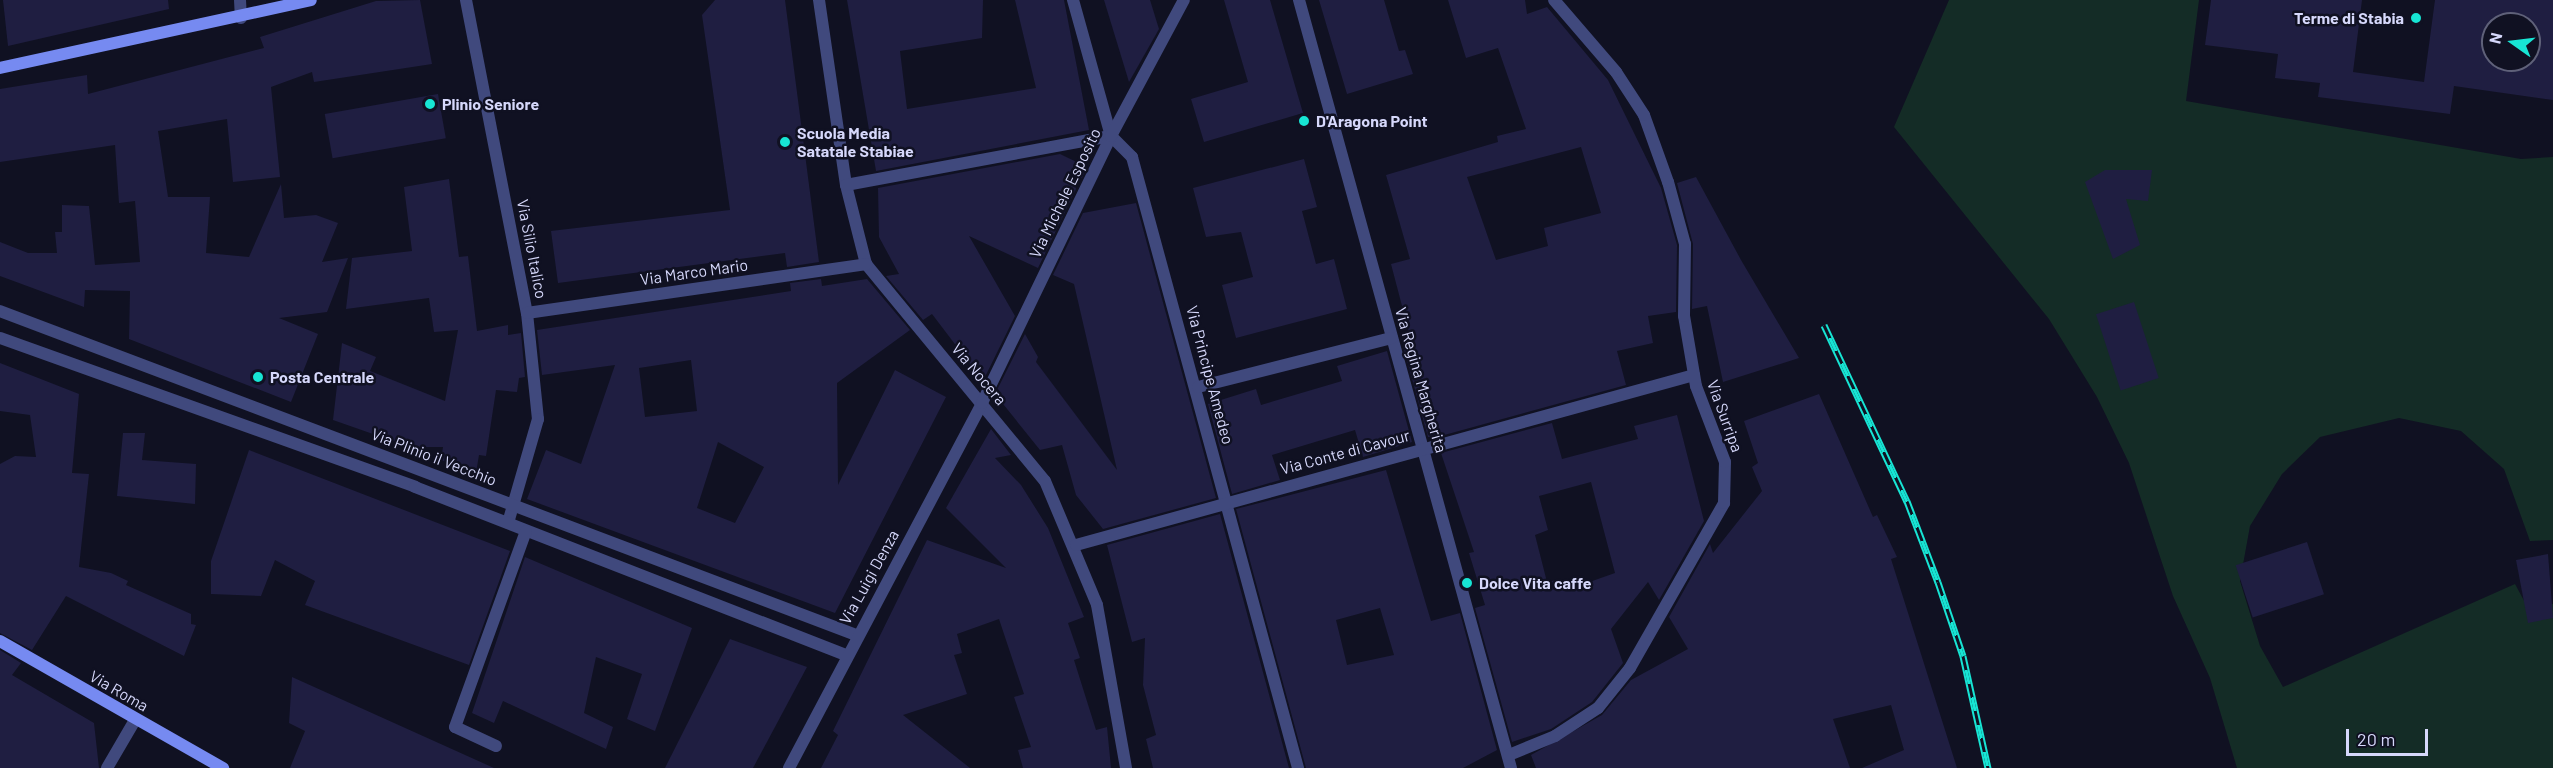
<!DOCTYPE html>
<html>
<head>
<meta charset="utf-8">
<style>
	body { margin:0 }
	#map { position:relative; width:2553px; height:768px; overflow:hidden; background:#101122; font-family:Barlow,sans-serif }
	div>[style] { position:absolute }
	.green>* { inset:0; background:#142c26 }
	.building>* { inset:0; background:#1f1e41; transform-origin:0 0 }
	.street>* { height:12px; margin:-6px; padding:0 6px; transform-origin:6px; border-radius:6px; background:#40497d }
	.secondary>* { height:12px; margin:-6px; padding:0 6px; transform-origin:6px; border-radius:6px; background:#768af1 }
	.rail>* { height:7px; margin-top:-3.5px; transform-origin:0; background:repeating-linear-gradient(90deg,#101122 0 14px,#17e5d4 0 28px); box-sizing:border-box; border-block:2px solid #17e5d4 }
	.dots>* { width:16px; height:16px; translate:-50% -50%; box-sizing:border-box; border:3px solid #101122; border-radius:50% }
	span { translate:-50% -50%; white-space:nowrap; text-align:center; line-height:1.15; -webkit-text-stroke:5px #101122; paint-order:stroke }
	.poi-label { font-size:16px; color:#d6d8fb; font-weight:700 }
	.right { translate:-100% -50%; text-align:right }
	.left { translate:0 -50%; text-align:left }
	.street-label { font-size:16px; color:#d6d8fb }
	.north { position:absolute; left:2481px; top:12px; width:60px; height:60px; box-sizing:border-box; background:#101122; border:2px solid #5f6179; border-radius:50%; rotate:284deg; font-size:16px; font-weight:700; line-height:24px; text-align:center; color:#d6d8fb }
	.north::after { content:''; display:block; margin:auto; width:21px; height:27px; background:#17e5d4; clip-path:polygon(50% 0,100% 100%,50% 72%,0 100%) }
	.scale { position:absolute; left:2346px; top:729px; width:82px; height:27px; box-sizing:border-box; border:3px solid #d6d8fb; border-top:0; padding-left:8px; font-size:18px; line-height:21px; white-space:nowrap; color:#d6d8fb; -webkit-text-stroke:4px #101122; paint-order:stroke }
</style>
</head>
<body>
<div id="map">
	<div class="green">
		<div style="clip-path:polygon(1949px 0,2199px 0,2186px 101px,2521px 159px,2553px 157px,2553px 540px,2530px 541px,2504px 469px,2461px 431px,2399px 418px,2320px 437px,2282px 474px,2250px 526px,2240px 581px,2260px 646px,2283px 687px,2515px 584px,2528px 608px,2553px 604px,2553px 768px,2237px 768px,2210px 678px,2173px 596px,2129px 463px,2097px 397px,2049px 319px,1894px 127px)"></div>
	</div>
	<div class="building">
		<div style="clip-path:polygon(3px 0,168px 0,169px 9px,8px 46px)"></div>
		<div style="clip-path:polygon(420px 0,432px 64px,314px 82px,312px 72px,271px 87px,280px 177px,233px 182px,227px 119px,158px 131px,168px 197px,210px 197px,206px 253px,249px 257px,281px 184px,284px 218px,316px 215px,338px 223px,322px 262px,348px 258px,327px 312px,279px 318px,318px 334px,291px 402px,129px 339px,130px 291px,85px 290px,84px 307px,0 276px,0 242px,28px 253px,57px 253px,55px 232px,62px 232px,62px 205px,89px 206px,95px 265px,140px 262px,135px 201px,119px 203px,115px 145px,0 162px,0 89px,87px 75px,88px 94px,264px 48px,260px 37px,376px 1px)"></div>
		<div style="clip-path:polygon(715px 0,785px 0,819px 262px,787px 267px,785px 253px,558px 283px,551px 231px,730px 210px,702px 15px)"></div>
		<div style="clip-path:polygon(847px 0,983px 0,982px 38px,900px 51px,907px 109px,1036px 88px,1015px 0,1064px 0,1089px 130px,876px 171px)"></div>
		<div style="clip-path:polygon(1104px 0,1150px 0,1159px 29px,1129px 82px)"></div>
		<div style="clip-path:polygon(1224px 0,1270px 0,1303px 113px,1204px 142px,1191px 99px,1248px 82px)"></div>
		<div style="clip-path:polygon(1319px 0,1384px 0,1399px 51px,1405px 50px,1413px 74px,1347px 94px)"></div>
		<div style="clip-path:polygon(evenodd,1448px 0,1525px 0,1527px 14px,1547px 7px,1608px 80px,1661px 188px,1677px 245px,1676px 312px,1648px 316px,1653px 343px,1617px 351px,1626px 385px,1437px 437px,1428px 437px,1403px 346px,1412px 344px,1391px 264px,1410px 259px,1386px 175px,1498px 142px,1497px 136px,1526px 129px,1498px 48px,1466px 58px,1448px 0,1581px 147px,1601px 213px,1544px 228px,1548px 246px,1496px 260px,1467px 177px,1581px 147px)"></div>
		<div style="clip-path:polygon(evenodd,2211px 0,2362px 0,2353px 72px,2424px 82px,2435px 0,2553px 0,2553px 100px,2454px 86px,2450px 114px,2318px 97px,2320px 83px,2275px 78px,2278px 54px,2205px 45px,2211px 0,2493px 24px,2529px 24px,2529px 60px,2493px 60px,2493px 24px)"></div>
		<div style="left:438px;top:94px;width:45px;height:115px;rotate:80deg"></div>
		<div style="clip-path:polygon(1060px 154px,1087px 167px,1082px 178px,1074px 180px,1076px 189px,1038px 268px,969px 236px,1015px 316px,983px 381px,932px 314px,923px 320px,886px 276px,899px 274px,879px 237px,878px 188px)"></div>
		<div style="clip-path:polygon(1304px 159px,1317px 207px,1302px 211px,1316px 264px,1334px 259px,1347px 309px,1236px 338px,1222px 285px,1253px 277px,1241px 232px,1206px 237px,1193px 188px)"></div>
		<div style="clip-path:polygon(2105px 170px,2152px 170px,2148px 201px,2126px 199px,2140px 245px,2113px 259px,2085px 182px)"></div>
		<div style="clip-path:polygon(1696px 177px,1741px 260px,1799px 358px,1723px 382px,1707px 306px,1692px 309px,1693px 244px,1677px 183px)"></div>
		<div style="clip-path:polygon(449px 179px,459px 257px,468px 256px,477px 331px,508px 325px,508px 335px,521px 333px,525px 377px,519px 378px,517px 392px,496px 390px,486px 456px,479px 455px,476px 473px,441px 460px,443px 447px,410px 447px,333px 420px,342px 343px,376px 357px,370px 371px,445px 401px,458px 330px,434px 332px,429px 298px,346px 309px,352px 258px,412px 251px,404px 187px)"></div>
		<div style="clip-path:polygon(1136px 203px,1216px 498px,1103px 529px,1076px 495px,1062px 445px,1040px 450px,995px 394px,1025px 334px,1038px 357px,1036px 362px,1117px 470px,1074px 284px,1053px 275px,1083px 213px)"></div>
		<div style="clip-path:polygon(evenodd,821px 279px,822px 286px,867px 279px,910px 330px,837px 383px,838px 485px,895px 370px,946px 397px,835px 613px,527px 499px,546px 450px,581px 464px,615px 365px,542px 375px,537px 330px,791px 291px,790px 283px,821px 279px,691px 360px,697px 411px,645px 417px,639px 368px,691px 360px,821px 279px,718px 442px,764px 467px,735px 523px,697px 508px,718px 442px)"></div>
		<div style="left:2134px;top:302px;width:80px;height:40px;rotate:72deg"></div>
		<div style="clip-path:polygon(1387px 351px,1412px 442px,1363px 457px,1355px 430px,1272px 455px,1280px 480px,1232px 494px,1208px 404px,1256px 389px,1261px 405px,1342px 381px,1337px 366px)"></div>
		<div style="clip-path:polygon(0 363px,79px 394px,72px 473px,89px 474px,79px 567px,111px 573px,128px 581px,126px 585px,191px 614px,191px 624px,196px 625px,184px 656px,66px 596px,32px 650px,0 633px,0 464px,15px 456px,36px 457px,30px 415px,0 411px)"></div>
		<div style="clip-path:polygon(1819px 394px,1873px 517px,1877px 515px,1897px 557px,1891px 559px,1957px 768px,1862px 768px,1904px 750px,1891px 705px,1833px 719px,1850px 768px,1536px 768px,1531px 755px,1602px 715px,1631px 680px,1688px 649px,1669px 617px,1710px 544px,1713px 553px,1762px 491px,1752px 467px,1758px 463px,1744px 421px)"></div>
		<div style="clip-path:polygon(evenodd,1677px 415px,1704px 521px,1659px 600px,1648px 582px,1611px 629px,1623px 663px,1592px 702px,1551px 729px,1512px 742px,1475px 608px,1485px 605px,1469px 553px,1474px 552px,1441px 453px,1552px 423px,1562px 459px,1638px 439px,1634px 426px,1677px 415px,1591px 482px,1615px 573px,1564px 591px,1561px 579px,1547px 582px,1535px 535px,1548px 530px,1539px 496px,1591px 482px)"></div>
		<div style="clip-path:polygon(991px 429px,1011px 455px,995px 458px,1021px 485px,1048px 528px,1084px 617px,1068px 623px,1080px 658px,1074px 660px,1096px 730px,1107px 727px,1111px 768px,1023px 768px,1018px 750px,1031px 747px,1014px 697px,1024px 694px,999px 619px,957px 634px,962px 653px,954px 655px,967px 694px,903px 715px,970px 768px,821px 768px,838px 735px,833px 731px,927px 540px,1006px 568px,946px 508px)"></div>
		<div style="clip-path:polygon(123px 433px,145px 433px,142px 460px,196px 464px,195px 504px,117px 496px)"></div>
		<div style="clip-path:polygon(249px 450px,510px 551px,469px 665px,305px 605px,315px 581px,275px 560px,261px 596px,211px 594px,211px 561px)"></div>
		<div style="clip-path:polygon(evenodd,1386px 470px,1431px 621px,1460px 613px,1497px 750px,1463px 768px,1306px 768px,1236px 509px,1386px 470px,1380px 608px,1394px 655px,1347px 665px,1336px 620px,1380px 608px)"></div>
		<div style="clip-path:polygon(1220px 514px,1289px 768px,1153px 768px,1146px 739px,1156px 735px,1143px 685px,1145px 638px,1132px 642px,1107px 545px)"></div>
		<div style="left:2307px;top:542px;width:55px;height:75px;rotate:72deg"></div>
		<div style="clip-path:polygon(2548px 554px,2553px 618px,2528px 623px,2516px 560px)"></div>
		<div style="clip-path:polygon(525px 557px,692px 628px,655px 731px,627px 719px,642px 674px,596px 657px,584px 713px,613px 727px,606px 749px,503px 701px,494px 723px,472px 713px)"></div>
		<div style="clip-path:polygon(730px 639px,807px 667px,753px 768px,665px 768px)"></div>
		<div style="clip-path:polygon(0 650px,21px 663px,12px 675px,94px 723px,99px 768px,0 768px)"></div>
		<div style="clip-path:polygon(292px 677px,494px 768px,290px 768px,305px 731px,289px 723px)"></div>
	</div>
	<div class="street">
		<div style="left:240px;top:0;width:18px;rotate:87deg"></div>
		<div style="left:466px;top:0;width:319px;rotate:79deg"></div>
		<div style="left:527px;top:313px;width:107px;rotate:84.1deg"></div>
		<div style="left:538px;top:419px;width:108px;rotate:106.1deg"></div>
		<div style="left:819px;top:0;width:187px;rotate:81.7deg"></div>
		<div style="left:846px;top:185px;width:81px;rotate:75.8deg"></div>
		<div style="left:866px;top:264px;width:281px;rotate:50.5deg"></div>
		<div style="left:1045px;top:481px;width:134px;rotate:67.2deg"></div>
		<div style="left:1097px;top:605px;width:166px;rotate:79.9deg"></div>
		<div style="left:1073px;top:0;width:141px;rotate:74.4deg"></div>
		<div style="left:1111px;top:136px;width:30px;rotate:45deg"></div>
		<div style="left:1132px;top:157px;width:633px;rotate:74.8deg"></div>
		<div style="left:1299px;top:0;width:797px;rotate:74.57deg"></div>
		<div style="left:846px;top:185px;width:269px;rotate:-10.5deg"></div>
		<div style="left:0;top:311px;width:915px;rotate:20.73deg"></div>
		<div style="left:527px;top:313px;width:343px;rotate:-8.2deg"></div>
		<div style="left:0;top:338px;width:441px;rotate:19.7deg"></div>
		<div style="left:415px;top:487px;width:462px;rotate:21.3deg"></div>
		<div style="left:1198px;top:387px;width:200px;rotate:-14.2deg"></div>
		<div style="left:1076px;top:545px;width:641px;rotate:-15.38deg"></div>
		<div style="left:496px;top:746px;width:45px;rotate:-155.1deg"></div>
		<div style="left:455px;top:727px;width:208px;rotate:-70.1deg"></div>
		<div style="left:1509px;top:755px;width:50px;rotate:-22.4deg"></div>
		<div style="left:1555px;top:736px;width:51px;rotate:-33.1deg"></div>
		<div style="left:1598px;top:708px;width:51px;rotate:-51.3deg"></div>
		<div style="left:1630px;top:668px;width:190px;rotate:-60.3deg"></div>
		<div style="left:1724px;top:503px;width:41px;rotate:-88.6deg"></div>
		<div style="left:1725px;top:462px;width:81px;rotate:-110.9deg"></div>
		<div style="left:1696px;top:386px;width:71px;rotate:-99.7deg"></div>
		<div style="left:1684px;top:316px;width:72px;rotate:-89.2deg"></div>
		<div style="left:1685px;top:244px;width:64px;rotate:-105.3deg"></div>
		<div style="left:1668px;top:182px;width:71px;rotate:-109.7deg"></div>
		<div style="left:1644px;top:115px;width:51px;rotate:-123.1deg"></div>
		<div style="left:1616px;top:72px;width:95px;rotate:-130.7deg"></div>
		<div style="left:107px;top:768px;width:56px;rotate:-59.7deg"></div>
		<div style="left:789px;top:768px;width:413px;rotate:-62.1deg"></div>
		<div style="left:982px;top:403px;width:297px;rotate:-64.2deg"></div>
		<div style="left:1111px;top:136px;width:154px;rotate:-61.8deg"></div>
	</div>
	<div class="secondary">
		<div style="left:0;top:68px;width:318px;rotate:-12.3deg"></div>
		<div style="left:0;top:641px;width:257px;rotate:29.7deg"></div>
	</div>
	<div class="rail">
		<div style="left:1824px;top:325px;width:195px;rotate:64.8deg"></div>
		<div style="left:1907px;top:501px;width:87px;rotate:69.1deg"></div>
		<div style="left:1938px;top:582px;width:78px;rotate:71.3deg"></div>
		<div style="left:1963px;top:656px;width:115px;rotate:77.4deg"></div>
	</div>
	<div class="dots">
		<div style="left:2416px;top:18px;background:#17e5d4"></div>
		<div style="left:430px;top:104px;background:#17e5d4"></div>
		<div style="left:1304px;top:121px;background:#17e5d4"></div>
		<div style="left:785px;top:142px;background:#17e5d4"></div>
		<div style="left:258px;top:377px;background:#17e5d4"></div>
		<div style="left:1467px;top:583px;background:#17e5d4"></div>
	</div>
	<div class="poi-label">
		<span class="right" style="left:2404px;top:18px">Terme di Stabia</span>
		<span class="left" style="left:442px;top:104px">Plinio Seniore</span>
		<span class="left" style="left:1316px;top:121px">D'Aragona Point</span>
		<span class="left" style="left:797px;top:142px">Scuola Media<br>Satatale Stabiae</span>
		<span class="left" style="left:270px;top:377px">Posta Centrale</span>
		<span class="left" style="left:1479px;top:583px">Dolce Vita caffe</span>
	</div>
	<div class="street-label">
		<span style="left:1065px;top:193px;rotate:-64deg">Via Michele Esposito</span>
		<span style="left:532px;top:249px;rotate:79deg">Via Silio Italico</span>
		<span style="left:694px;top:272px;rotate:-8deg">Via Marco Mario</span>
		<span style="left:979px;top:374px;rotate:50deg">Via Nocera</span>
		<span style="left:1210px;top:375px;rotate:75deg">Via Principe Amedeo</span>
		<span style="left:1421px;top:380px;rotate:74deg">Via Regina Margherita</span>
		<span style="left:1725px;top:416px;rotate:70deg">Via Surripa</span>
		<span style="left:1345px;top:452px;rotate:-15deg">Via Conte di Cavour</span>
		<span style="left:434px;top:457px;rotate:21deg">Via Plinio il Vecchio</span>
		<span style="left:869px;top:577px;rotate:-61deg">Via Luigi Denza</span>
		<span style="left:119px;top:691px;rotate:30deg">Via Roma</span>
	</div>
	<div class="north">N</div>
	<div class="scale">20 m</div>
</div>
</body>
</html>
